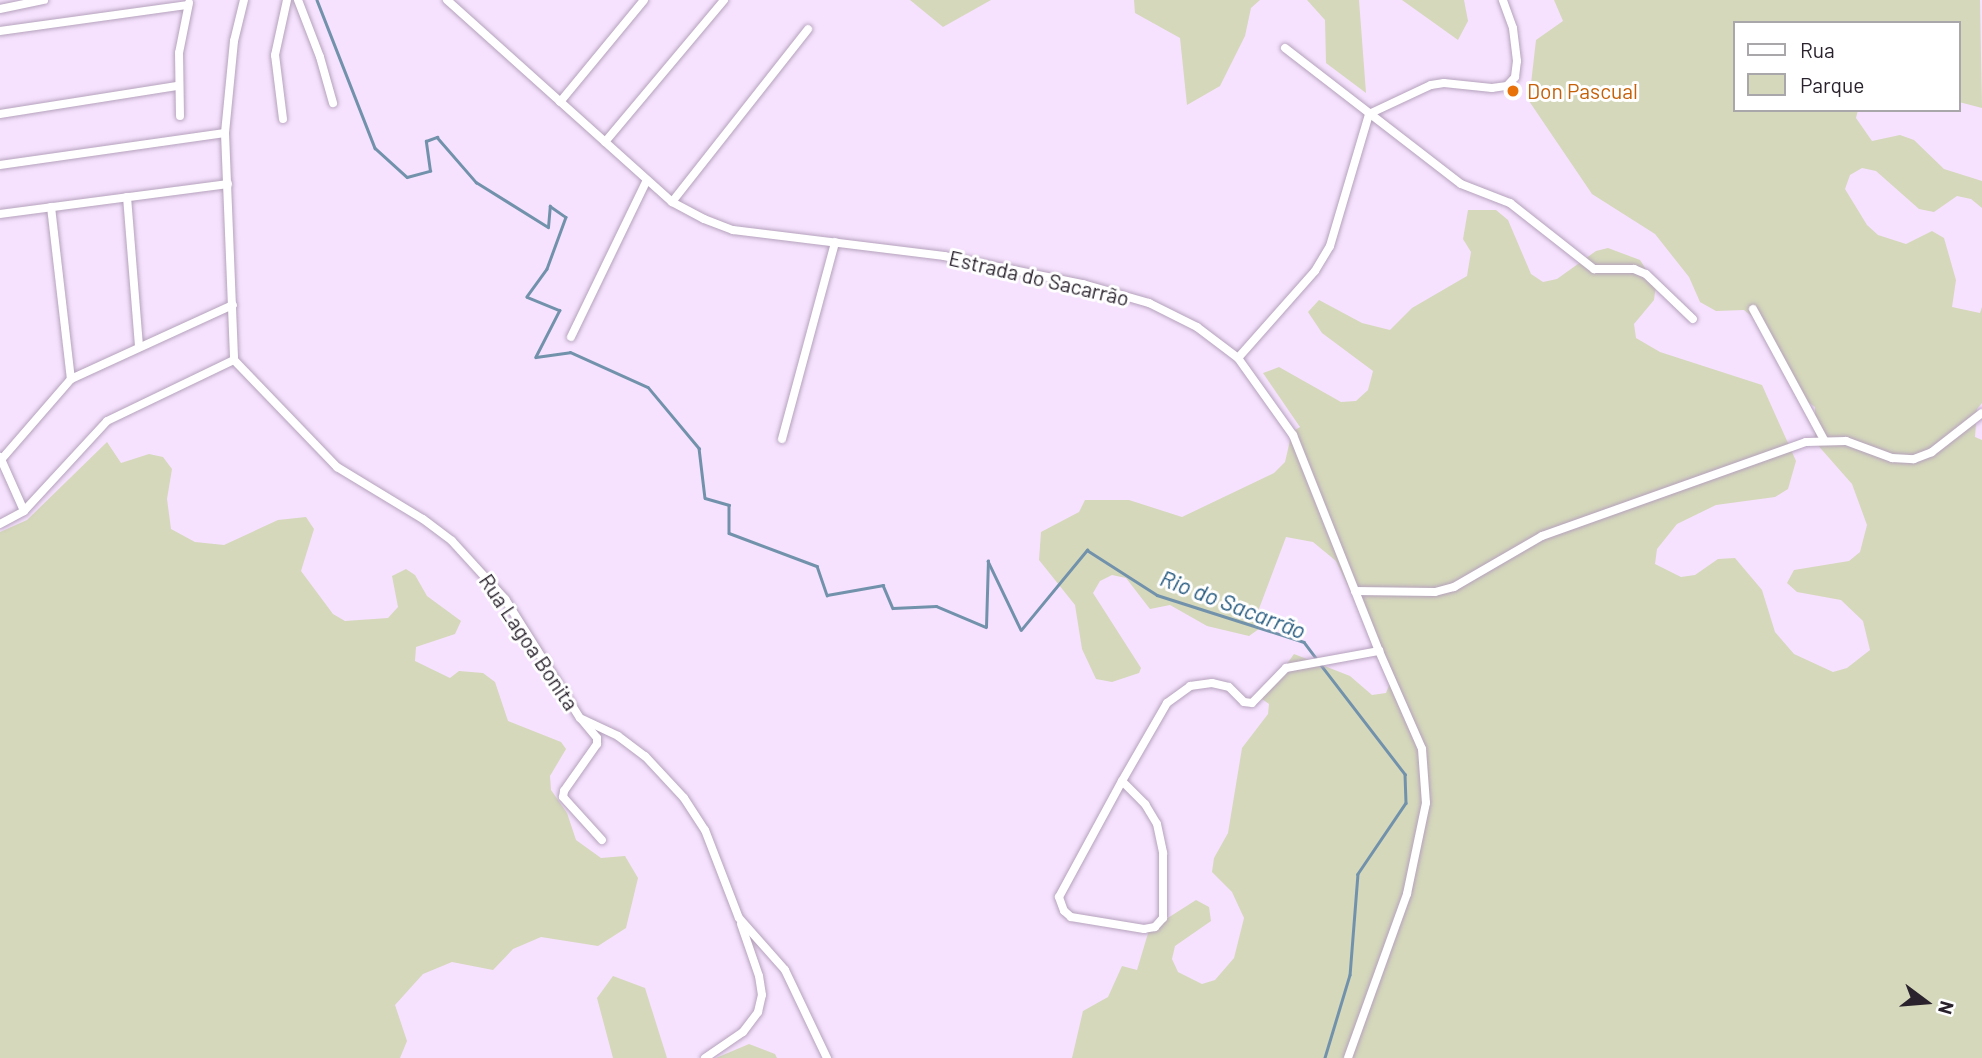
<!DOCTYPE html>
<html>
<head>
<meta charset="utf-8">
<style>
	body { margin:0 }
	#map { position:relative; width:1982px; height:1058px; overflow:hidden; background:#f6e2fe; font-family:Barlow,sans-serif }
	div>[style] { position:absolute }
	.green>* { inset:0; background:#d5d8bb }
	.stream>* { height:2.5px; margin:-1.25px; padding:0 1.25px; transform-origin:1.25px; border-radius:1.25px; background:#7292ac }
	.roads { filter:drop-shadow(0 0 2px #b5a2bc) drop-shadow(0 0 2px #b5a2bc) }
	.street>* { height:8px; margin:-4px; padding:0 4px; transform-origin:4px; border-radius:4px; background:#fff }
	.dots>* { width:19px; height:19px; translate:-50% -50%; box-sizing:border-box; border:4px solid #fff; border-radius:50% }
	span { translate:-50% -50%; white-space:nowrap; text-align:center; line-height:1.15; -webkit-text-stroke:6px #fff; paint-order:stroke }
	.food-label { font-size:21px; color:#c56008 }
	.left { translate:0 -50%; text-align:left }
	.street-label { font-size:21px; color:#2a232d }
	.water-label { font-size:23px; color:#275b80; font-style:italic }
	.legend { position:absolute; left:1733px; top:21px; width:228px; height:91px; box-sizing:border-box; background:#fff; border:2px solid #aaa7ab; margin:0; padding:9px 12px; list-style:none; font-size:21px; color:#2a232d }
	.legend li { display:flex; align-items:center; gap:14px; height:35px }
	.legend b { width:35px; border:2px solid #aaa7ab }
	.north { position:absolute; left:1891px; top:967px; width:70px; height:70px; -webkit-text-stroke:5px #fff; paint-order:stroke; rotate:106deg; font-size:19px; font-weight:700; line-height:28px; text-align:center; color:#2a232d }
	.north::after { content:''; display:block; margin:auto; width:24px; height:32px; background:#2a232d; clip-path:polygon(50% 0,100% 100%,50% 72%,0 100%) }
</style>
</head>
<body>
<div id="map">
	<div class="green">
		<div style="clip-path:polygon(910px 0,991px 0,943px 27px)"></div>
		<div style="clip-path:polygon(1134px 0,1260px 0,1251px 8px,1245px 36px,1220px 86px,1187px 105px,1180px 38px,1135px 13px)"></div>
		<div style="clip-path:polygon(1307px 0,1359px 0,1366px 93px,1326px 63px,1325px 20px)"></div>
		<div style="clip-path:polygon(1402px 0,1464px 0,1468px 21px,1458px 40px)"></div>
		<div style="clip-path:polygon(1554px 0,1980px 0,1982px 108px,1959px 102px,1959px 23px,1735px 23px,1735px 110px,1858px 110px,1856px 118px,1872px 141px,1900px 135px,1914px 140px,1944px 169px,1982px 181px,1982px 208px,1971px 199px,1957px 196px,1934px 212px,1919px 209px,1876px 171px,1862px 168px,1850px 175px,1845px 189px,1867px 225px,1878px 235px,1906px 244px,1932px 231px,1944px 238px,1956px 280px,1952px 307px,1980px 313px,1982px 307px,1982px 403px,1977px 409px,1975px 437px,1982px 440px,1982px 1058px,1072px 1058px,1083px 1011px,1108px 997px,1122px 966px,1137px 970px,1149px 930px,1196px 900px,1209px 907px,1211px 921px,1175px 946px,1172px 959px,1178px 972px,1202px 984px,1215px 980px,1234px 958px,1244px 918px,1232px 892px,1212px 872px,1214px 858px,1228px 833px,1242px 748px,1268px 714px,1269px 704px,1262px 699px,1294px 654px,1350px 676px,1372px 695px,1386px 693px,1392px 678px,1336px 561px,1313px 542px,1286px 537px,1257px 614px,1266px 624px,1249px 636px,1207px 626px,1170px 605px,1150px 609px,1126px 578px,1112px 575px,1100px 581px,1093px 593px,1141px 668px,1139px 673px,1112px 682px,1096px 679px,1082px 649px,1075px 605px,1039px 560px,1041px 532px,1079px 512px,1085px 500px,1129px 500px,1182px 517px,1274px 473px,1285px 462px,1292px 432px,1300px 427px,1263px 373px,1279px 367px,1341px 402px,1356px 401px,1368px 390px,1373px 371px,1322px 333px,1308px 312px,1319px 300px,1362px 323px,1390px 330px,1412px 308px,1467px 276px,1471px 252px,1463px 239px,1468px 210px,1496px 210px,1508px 220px,1531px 274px,1543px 282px,1557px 279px,1596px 251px,1608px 248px,1640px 260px,1656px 285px,1654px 300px,1634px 324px,1636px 338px,1660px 352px,1762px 385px,1796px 461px,1788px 489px,1775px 497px,1716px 505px,1677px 524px,1657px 549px,1655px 564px,1681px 577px,1695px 575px,1718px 559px,1735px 558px,1762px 590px,1775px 632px,1794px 654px,1833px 672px,1847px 668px,1870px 650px,1863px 621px,1841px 600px,1797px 592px,1787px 583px,1794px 570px,1849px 561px,1860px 552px,1867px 525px,1852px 484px,1815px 442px,1815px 407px,1799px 396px,1765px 327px,1744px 310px,1716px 311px,1700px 302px,1689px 277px,1655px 234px,1592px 194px,1529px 101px,1536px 40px,1563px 21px)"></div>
		<div style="clip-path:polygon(107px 442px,121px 463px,149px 454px,163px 457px,172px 469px,167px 499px,171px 529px,195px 542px,224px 545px,278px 520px,306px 517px,314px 529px,301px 571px,333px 614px,345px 621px,388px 618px,398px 607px,392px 576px,406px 569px,415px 575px,427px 596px,461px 621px,455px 634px,416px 647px,415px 661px,450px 678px,459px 671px,483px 673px,495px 682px,508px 721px,561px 742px,566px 749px,550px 776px,551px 790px,567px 813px,576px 840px,601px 858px,625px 856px,638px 878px,626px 928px,598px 946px,541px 937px,513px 949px,493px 970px,452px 962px,423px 974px,395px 1005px,407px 1041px,400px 1058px,0 1058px,0 532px,27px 520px)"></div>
		<div style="clip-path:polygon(613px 976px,645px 988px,667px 1058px,613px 1058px,597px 998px)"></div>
		<div style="clip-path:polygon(749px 1044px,775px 1054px,777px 1058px,716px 1058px)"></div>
	</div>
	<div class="stream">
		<div style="left:317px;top:0;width:159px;rotate:68.6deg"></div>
		<div style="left:375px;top:148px;width:43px;rotate:42.2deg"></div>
		<div style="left:407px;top:177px;width:24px;rotate:-15deg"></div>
		<div style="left:430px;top:171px;width:30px;rotate:-98deg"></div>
		<div style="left:426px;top:141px;width:12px;rotate:-20deg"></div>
		<div style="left:437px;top:137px;width:60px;rotate:49.1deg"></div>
		<div style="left:476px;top:182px;width:85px;rotate:32deg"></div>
		<div style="left:548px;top:227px;width:21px;rotate:-85deg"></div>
		<div style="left:550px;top:206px;width:19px;rotate:35deg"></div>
		<div style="left:566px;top:217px;width:55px;rotate:110.1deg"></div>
		<div style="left:547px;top:269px;width:34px;rotate:126deg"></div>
		<div style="left:527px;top:297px;width:35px;rotate:22deg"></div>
		<div style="left:560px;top:310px;width:53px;rotate:117.1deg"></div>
		<div style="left:536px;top:357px;width:34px;rotate:-8deg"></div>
		<div style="left:570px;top:352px;width:85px;rotate:24.2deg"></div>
		<div style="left:648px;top:387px;width:80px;rotate:50.1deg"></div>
		<div style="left:699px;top:448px;width:50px;rotate:83.2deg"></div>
		<div style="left:705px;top:498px;width:25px;rotate:16deg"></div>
		<div style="left:729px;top:505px;width:28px;rotate:90deg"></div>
		<div style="left:729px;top:533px;width:94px;rotate:20.6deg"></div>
		<div style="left:817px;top:566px;width:31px;rotate:71deg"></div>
		<div style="left:827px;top:595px;width:57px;rotate:-10.1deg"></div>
		<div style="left:883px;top:585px;width:25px;rotate:67deg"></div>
		<div style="left:893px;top:608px;width:43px;rotate:-2.7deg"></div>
		<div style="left:936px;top:606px;width:54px;rotate:22.8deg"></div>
		<div style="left:986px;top:627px;width:66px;rotate:-88.3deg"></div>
		<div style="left:988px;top:561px;width:76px;rotate:64.4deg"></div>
		<div style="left:1021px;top:630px;width:104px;rotate:-50.5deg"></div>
		<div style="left:1087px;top:550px;width:83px;rotate:32.7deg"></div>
		<div style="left:1157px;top:595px;width:154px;rotate:17.7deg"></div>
		<div style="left:1304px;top:642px;width:21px;rotate:53deg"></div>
		<div style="left:1321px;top:665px;width:138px;rotate:52.4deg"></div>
		<div style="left:1405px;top:774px;width:29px;rotate:88deg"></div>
		<div style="left:1406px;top:803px;width:86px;rotate:124.1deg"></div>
		<div style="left:1358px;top:874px;width:101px;rotate:94.5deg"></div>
		<div style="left:1350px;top:975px;width:87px;rotate:106.8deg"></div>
	</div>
	<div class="roads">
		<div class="street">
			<div style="left:244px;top:0;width:42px;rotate:103.7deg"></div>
			<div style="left:234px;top:41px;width:92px;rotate:95.6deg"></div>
			<div style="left:225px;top:133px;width:227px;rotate:87.7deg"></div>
			<div style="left:234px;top:360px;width:149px;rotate:46.1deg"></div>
			<div style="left:337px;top:467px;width:100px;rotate:31.2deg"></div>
			<div style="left:423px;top:519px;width:36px;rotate:37deg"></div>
			<div style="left:452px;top:541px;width:79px;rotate:47.6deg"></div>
			<div style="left:505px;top:599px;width:141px;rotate:57.8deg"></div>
			<div style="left:580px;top:718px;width:42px;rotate:25.3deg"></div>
			<div style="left:618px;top:736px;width:34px;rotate:37deg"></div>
			<div style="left:645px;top:756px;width:57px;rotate:47.1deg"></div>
			<div style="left:684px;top:798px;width:38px;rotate:57deg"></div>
			<div style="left:705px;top:830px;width:94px;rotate:68.9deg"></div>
			<div style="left:739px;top:918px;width:69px;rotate:48.5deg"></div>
			<div style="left:785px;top:970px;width:98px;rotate:64.5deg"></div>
			<div style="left:298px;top:0;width:61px;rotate:68.9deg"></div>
			<div style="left:320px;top:57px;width:48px;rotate:74.2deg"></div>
			<div style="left:447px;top:0;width:302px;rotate:41.9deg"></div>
			<div style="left:672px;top:202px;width:36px;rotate:28deg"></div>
			<div style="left:704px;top:219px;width:31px;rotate:21deg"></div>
			<div style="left:733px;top:230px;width:213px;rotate:7deg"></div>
			<div style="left:944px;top:256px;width:142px;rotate:11.4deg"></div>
			<div style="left:1083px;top:284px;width:69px;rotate:16.1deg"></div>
			<div style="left:1149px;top:303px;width:54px;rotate:26.6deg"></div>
			<div style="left:1197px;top:327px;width:51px;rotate:37.1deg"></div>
			<div style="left:1238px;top:358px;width:95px;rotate:54.5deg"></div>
			<div style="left:1293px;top:435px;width:232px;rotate:68.3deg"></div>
			<div style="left:1379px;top:651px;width:107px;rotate:66.3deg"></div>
			<div style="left:1422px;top:749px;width:54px;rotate:85.8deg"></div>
			<div style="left:1426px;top:803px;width:93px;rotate:101.8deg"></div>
			<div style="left:1407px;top:894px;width:174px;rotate:109.8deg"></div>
			<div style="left:0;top:9px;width:45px;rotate:-11.6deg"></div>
			<div style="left:0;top:31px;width:190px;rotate:-7.9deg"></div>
			<div style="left:1285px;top:48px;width:222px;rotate:37.7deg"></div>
			<div style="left:1461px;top:184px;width:53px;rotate:21.2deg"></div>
			<div style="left:1510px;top:203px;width:107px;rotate:38.2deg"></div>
			<div style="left:1594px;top:269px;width:40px"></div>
			<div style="left:1634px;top:269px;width:13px;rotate:23deg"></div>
			<div style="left:1646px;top:274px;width:65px;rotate:43.8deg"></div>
			<div style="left:560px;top:102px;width:132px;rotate:-50.5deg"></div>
			<div style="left:0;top:114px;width:179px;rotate:-9deg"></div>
			<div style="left:180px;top:116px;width:63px;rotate:-90.9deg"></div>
			<div style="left:179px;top:53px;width:51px;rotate:-78.7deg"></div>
			<div style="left:283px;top:119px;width:64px;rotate:-97.1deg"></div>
			<div style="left:275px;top:55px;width:56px;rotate:-77.7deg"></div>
			<div style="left:605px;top:142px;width:185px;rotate:-50deg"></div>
			<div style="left:0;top:165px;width:227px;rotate:-8.1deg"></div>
			<div style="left:127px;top:197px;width:149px;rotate:85.4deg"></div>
			<div style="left:672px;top:202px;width:220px;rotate:-51.8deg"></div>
			<div style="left:51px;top:207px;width:173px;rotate:83.4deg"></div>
			<div style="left:0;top:214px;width:230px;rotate:-7.5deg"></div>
			<div style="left:1753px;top:309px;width:149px;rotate:61.5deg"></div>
			<div style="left:571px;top:337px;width:174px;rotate:-64.2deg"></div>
			<div style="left:1238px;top:358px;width:116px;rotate:-48.5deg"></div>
			<div style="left:1315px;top:271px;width:29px;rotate:-59deg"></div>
			<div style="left:1330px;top:246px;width:138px;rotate:-73.5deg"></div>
			<div style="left:1369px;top:114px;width:68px;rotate:-25.1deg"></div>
			<div style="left:1431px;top:85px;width:13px;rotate:-9deg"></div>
			<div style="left:1444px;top:83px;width:48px;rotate:5.9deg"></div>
			<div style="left:1492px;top:88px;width:15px;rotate:-8deg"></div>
			<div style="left:1507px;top:86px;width:12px;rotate:-48deg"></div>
			<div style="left:1515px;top:77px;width:16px;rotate:-83deg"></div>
			<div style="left:1517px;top:61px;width:33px;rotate:-97deg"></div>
			<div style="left:1513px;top:28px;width:30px;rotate:-110deg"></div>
			<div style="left:782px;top:439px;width:204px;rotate:-74.9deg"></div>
			<div style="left:0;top:457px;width:59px;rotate:66deg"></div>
			<div style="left:0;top:461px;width:108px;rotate:-49.1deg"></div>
			<div style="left:71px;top:379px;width:178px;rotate:-24.6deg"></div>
			<div style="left:0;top:524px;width:27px;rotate:-28deg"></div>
			<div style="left:24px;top:511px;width:122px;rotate:-47.3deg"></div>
			<div style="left:107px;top:421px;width:141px;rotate:-25.7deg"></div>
			<div style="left:1355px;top:591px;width:80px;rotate:0.7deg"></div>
			<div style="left:1435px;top:592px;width:20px;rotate:-15deg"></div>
			<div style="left:1454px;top:587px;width:102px;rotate:-30.1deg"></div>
			<div style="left:1542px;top:536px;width:280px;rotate:-19.6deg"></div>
			<div style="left:1806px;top:442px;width:40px;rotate:-1.4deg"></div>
			<div style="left:1846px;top:441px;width:49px;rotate:20.3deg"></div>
			<div style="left:1892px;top:458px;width:22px;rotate:3deg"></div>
			<div style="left:1914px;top:459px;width:19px;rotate:-21deg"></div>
			<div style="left:1932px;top:452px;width:63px;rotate:-38deg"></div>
			<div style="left:582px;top:720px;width:23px;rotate:50deg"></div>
			<div style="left:597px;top:738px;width:6px;rotate:90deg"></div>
			<div style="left:597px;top:744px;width:57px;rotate:125.1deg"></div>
			<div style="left:564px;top:791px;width:6px;rotate:99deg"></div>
			<div style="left:563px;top:797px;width:58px;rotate:47.8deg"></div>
			<div style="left:1122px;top:781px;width:33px;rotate:45deg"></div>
			<div style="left:1145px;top:804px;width:23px;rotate:59deg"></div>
			<div style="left:1157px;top:824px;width:30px;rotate:78deg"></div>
			<div style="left:1163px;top:853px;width:65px;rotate:90deg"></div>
			<div style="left:1163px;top:918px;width:12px;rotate:132deg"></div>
			<div style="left:1155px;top:927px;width:11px;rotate:170deg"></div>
			<div style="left:1144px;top:929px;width:74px;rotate:-170.7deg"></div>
			<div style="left:1071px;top:917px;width:9px;rotate:-139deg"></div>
			<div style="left:1064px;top:911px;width:15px;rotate:-110deg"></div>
			<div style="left:1059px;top:897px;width:132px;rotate:-61.5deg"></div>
			<div style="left:1122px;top:781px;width:90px;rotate:-60deg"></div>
			<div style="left:1167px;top:703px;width:29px;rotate:-36deg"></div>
			<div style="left:1190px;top:686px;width:22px;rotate:-8deg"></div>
			<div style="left:1212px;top:683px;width:17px;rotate:13deg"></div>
			<div style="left:1229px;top:687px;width:21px;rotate:45deg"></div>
			<div style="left:1244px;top:702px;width:8px;rotate:7deg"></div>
			<div style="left:1252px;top:703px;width:49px;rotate:-45.8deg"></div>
			<div style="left:1286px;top:668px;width:95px;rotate:-10.4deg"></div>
			<div style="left:705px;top:1058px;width:46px;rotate:-34.4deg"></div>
			<div style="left:743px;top:1032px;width:25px;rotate:-53deg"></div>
			<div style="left:758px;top:1012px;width:17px;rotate:-77deg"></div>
			<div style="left:762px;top:995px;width:19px;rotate:-99deg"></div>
			<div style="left:759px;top:976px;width:55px;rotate:-109.1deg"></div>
		</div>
	</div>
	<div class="dots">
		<div style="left:1513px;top:91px;background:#e8710a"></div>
	</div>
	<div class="food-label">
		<span class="left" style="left:1527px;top:91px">Don Pascual</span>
	</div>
	<div class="street-label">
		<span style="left:1039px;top:278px;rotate:13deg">Estrada do Sacarrão</span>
		<span style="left:529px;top:642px;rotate:56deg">Rua Lagoa Bonita</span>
	</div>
	<div class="water-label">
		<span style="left:1233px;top:604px;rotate:21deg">Rio do Sacarrão</span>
	</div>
	<ul class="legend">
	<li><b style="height:9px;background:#fff"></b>Rua</li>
	<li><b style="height:19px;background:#d5d8bb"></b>Parque</li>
	</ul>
	<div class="north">N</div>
</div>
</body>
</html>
